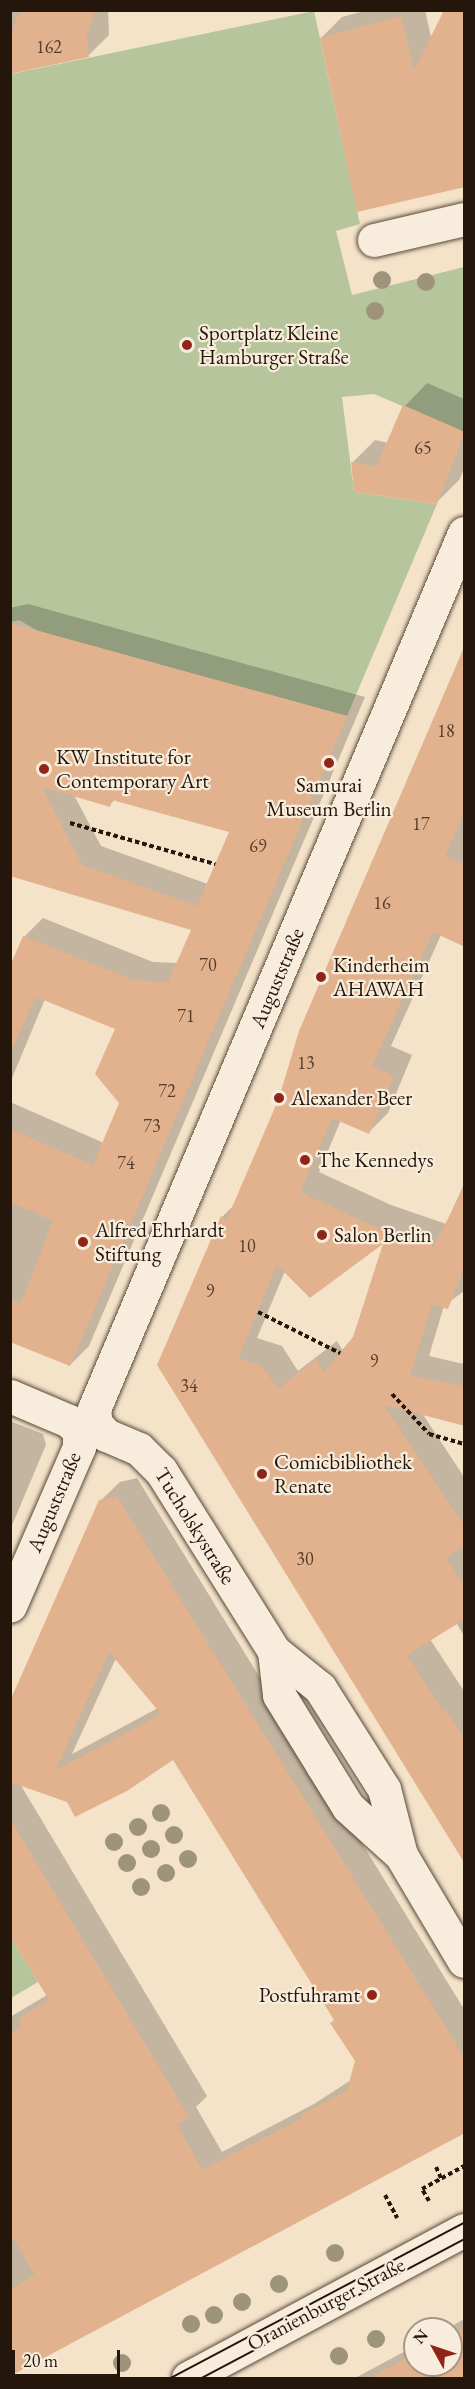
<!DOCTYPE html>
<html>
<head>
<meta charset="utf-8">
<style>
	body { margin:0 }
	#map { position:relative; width:475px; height:2389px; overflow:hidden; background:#f4e3c9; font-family:"EB Garamond",serif }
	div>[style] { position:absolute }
	.green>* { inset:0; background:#b6c59b }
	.shadow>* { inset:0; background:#0003 }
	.building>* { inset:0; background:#e2b28e }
	.path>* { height:4px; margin-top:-2px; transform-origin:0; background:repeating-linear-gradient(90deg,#25160b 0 4.5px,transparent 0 7.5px) }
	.roads { filter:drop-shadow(0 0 2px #59493a) drop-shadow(0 0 2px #59493a) }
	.minor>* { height:33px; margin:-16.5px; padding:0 16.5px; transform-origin:16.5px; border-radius:16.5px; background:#f8eddc }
	.tram>* { height:1.5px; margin:-0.75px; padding:0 0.75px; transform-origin:0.75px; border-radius:0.75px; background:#25160b }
	.trees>* { width:18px; height:18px; margin:-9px; border-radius:50%; background:#9e947c }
	.dots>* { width:16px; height:16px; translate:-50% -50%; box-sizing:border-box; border:3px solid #f8eddc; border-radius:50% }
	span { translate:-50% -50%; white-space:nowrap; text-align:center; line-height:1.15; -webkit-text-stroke:4.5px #f8eddc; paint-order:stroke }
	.number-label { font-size:18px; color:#543d2c }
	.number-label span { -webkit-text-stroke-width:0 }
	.poi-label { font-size:21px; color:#25160b }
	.left { translate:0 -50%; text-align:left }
	.right { translate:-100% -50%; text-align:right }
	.street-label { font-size:21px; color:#25160b }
	.frame { position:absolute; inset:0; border:12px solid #25160b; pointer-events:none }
	.north { position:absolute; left:403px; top:2317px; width:60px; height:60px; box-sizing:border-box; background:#f8eddc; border:2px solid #a49788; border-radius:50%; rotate:310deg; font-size:16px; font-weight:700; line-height:24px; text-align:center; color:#25160b }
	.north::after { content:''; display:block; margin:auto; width:21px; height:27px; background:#8f2418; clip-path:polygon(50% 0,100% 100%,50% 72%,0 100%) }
	.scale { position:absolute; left:12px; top:2350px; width:108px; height:27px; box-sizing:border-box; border:3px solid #25160b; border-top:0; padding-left:8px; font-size:18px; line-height:21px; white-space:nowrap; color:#25160b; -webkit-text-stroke:4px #f8eddc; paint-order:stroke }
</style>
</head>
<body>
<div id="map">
	<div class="green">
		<div style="clip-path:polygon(314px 11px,360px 224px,336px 231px,352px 295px,464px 267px,464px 432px,374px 394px,342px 397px,354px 492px,437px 504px,347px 716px,38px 631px,19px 620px,11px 622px,11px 74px)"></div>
		<div style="clip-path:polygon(10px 1936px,38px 1982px,11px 1998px,10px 1998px)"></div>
	</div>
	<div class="shadow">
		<div style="clip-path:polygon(10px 10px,108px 10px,109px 35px,88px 56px,10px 72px)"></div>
		<div style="clip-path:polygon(368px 10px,425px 10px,464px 186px,321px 38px,342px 17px)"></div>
		<div style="clip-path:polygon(427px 383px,464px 399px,464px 468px,460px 479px,437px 502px,352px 463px,375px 440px,388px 443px,405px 406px)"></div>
		<div style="clip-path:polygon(evenodd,28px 604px,365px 697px,89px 1346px,70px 1365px,10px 1341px,10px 1102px,104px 1143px,121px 1103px,117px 1028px,45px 999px,10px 1083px,10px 988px,24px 937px,43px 918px,153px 962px,178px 963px,193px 929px,10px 874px,10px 608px,28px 604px,74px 795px,110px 805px,115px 799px,231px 831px,208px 884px,101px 846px,74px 795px)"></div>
		<div style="clip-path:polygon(evenodd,464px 648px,464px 945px,441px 935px,391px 1046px,412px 1055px,388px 1113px,368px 1133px,341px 1120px,319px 1172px,391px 1205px,446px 1224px,464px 1184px,464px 1291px,444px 1306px,429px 1356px,464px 1364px,464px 1424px,422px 1413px,464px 1477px,464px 1636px,456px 1622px,430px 1639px,464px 1691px,464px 1861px,158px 1365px,222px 1217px,235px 1204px,280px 1098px,464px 648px,386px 1240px,355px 1338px,343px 1351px,337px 1341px,298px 1371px,282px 1346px,257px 1338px,285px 1271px,386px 1240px)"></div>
		<div style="clip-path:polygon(10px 1421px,43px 1434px,46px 1445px,10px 1530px)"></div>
		<div style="clip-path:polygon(evenodd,137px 1478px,464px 2009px,464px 2131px,10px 2376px,10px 2017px,47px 1995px,10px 1934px,10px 1705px,100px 1501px,120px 1482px,137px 1478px,116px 1658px,158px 1708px,72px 1754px,116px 1658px,137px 1478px,173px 1757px,335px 2019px,356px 2061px,351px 2080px,314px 2104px,222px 2152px,196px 2107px,207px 2096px,20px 1784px,68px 1801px,173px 1757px)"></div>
		<div style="clip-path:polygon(464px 2319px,464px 2378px,355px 2378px,415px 2346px,415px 2365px,451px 2365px,451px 2329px,447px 2329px)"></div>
	</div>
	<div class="building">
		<div style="clip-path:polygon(20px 10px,95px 10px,87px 34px,89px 57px,10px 74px,10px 38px)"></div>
		<div style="clip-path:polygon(444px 10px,465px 10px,465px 187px,357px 212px,320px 38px,401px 16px,414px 71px)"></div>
		<div style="clip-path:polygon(403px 405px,465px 432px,437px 504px,354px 492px,351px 462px,376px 467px)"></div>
		<div style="clip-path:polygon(evenodd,10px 623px,347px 716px,70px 1366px,10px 1342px,10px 1299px,21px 1303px,53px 1221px,10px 1202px,10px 1129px,93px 1165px,119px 1103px,95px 1074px,115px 1029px,36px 997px,10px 1053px,10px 966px,23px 936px,133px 980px,168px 982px,191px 930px,10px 876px,10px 623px,42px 787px,110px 807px,112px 800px,229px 832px,197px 906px,82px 865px,42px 787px)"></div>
		<div style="clip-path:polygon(evenodd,465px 645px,465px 811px,445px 856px,465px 865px,465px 947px,433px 932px,372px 1066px,394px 1076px,369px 1134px,332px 1118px,300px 1192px,371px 1225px,434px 1246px,465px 1185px,465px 1267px,448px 1309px,432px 1304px,410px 1376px,465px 1386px,465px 1426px,384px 1405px,465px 1527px,465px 1546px,446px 1558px,465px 1586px,465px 1619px,407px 1655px,442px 1710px,445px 1709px,465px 1739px,465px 1864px,157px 1365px,221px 1216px,227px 1219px,279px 1098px,299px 1031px,465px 645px,383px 1244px,353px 1337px,324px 1372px,316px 1359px,278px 1389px,262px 1366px,238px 1358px,277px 1265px,310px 1298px,383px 1244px)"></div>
		<div style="clip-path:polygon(evenodd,117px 1497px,465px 2058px,465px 2133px,10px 2376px,10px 2289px,35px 2275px,10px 2233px,10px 2033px,22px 2026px,18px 2019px,49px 2000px,10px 1936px,10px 1819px,189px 2117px,177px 2124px,202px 2170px,303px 2118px,301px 2115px,347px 2090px,355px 2061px,330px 2023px,334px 2020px,173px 1760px,127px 1791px,75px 1817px,67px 1802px,10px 1782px,10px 1701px,99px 1500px,117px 1497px,109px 1652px,161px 1714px,55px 1771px,109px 1652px)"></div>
		<div style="clip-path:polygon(465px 2328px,465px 2379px,368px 2379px,415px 2354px,415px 2365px,451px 2365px,451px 2334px)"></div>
	</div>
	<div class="path">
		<div style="left:70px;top:823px;width:151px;rotate:15.8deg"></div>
		<div style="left:258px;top:1312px;width:92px;rotate:26.6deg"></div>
		<div style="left:392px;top:1394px;width:54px;rotate:47.2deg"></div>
		<div style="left:429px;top:1434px;width:36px;rotate:16deg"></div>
		<div style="left:436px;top:2167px;width:12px;rotate:66deg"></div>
		<div style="left:385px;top:2195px;width:26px;rotate:62deg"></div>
		<div style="left:429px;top:2201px;width:14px;rotate:-120deg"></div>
		<div style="left:422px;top:2189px;width:48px;rotate:-28.7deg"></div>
	</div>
	<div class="roads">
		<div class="minor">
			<div style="left:374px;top:240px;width:92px;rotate:-13.1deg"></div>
			<div style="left:10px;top:1396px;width:64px;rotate:23deg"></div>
			<div style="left:69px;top:1421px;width:14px;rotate:45deg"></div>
			<div style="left:79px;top:1431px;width:16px;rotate:90deg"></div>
			<div style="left:79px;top:1447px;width:173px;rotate:113.5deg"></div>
			<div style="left:274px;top:1651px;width:44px;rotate:83.5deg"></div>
			<div style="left:279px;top:1695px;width:82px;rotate:58.4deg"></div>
			<div style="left:322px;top:1765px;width:49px;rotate:58.2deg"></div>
			<div style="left:348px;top:1807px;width:72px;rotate:42.2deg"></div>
			<div style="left:401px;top:1855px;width:123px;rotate:59.3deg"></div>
			<div style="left:401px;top:1855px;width:68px;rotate:-104.4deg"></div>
			<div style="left:384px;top:1789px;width:120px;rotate:-122.4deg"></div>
			<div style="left:320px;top:1688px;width:59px;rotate:-141.2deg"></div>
			<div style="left:274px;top:1651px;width:213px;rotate:-122.1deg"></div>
			<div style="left:161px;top:1471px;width:31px;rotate:-135deg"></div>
			<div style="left:139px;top:1449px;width:36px;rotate:-157deg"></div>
			<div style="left:106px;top:1435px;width:15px;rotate:-132deg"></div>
			<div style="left:96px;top:1424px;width:15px;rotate:-98deg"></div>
			<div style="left:94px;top:1409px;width:951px;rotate:-67.1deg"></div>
			<div style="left:188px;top:2378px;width:313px;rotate:-28.2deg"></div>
		</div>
	</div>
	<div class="tram">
		<div style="left:171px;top:2378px;width:331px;rotate:-27.9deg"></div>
		<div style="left:202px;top:2378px;width:297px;rotate:-27.9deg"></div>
	</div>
	<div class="trees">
		<div style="left:382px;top:280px"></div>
		<div style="left:426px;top:282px"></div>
		<div style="left:375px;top:311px"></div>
		<div style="left:161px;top:1813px"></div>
		<div style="left:138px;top:1827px"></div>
		<div style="left:174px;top:1835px"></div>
		<div style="left:114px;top:1842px"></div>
		<div style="left:151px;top:1849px"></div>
		<div style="left:188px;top:1859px"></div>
		<div style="left:127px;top:1863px"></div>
		<div style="left:166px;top:1873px"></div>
		<div style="left:141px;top:1887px"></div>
		<div style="left:335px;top:2253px"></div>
		<div style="left:279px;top:2284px"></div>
		<div style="left:242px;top:2302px"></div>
		<div style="left:214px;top:2315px"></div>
		<div style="left:191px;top:2324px"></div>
		<div style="left:376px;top:2339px"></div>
		<div style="left:339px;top:2356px"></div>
		<div style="left:122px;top:2363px"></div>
	</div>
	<div class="dots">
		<div style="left:187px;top:345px;background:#8f2418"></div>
		<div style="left:329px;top:763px;background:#8f2418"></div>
		<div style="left:44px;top:769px;background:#8f2418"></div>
		<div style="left:321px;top:977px;background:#8f2418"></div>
		<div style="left:279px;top:1098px;background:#8f2418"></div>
		<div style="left:305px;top:1160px;background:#8f2418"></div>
		<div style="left:322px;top:1235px;background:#8f2418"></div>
		<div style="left:83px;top:1242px;background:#8f2418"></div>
		<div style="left:262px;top:1474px;background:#8f2418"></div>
		<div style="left:372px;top:1995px;background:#8f2418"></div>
	</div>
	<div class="number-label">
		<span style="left:49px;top:47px">162</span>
		<span style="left:423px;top:448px">65</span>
		<span style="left:446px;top:731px">18</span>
		<span style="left:421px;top:824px">17</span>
		<span style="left:258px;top:846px">69</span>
		<span style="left:382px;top:903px">16</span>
		<span style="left:208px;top:965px">70</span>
		<span style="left:186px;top:1016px">71</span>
		<span style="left:306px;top:1063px">13</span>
		<span style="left:167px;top:1091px">72</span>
		<span style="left:152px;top:1126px">73</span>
		<span style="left:126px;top:1163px">74</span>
		<span style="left:247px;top:1246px">10</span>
		<span style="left:210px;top:1291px">9</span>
		<span style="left:374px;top:1361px">9</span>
		<span style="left:189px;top:1386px">34</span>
		<span style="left:305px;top:1559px">30</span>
	</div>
	<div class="poi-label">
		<span class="left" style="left:199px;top:345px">Sportplatz Kleine<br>Hamburger Straße</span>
		<span class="left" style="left:56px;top:769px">KW Institute for<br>Contemporary Art</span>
		<span style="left:329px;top:797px">Samurai<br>Museum Berlin</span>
		<span class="left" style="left:333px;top:977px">Kinderheim<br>AHAWAH</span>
		<span class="left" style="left:291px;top:1098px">Alexander Beer</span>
		<span class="left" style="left:317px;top:1160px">The Kennedys</span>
		<span class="left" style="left:95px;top:1242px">Alfred Ehrhardt<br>Stiftung</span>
		<span class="left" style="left:334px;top:1235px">Salon Berlin</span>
		<span class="left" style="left:274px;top:1474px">Comicbibliothek<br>Renate</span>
		<span class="right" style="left:360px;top:1995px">Postfuhramt</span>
	</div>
	<div class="street-label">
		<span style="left:277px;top:978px;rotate:-67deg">Auguststraße</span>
		<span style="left:54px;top:1502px;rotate:-67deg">Auguststraße</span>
		<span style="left:195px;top:1526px;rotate:58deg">Tucholskystraße</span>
		<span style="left:326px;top:2304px;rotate:-28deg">Oranienburger Straße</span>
	</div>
	<div class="frame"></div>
	<div class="north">N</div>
	<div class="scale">20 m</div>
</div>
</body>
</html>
